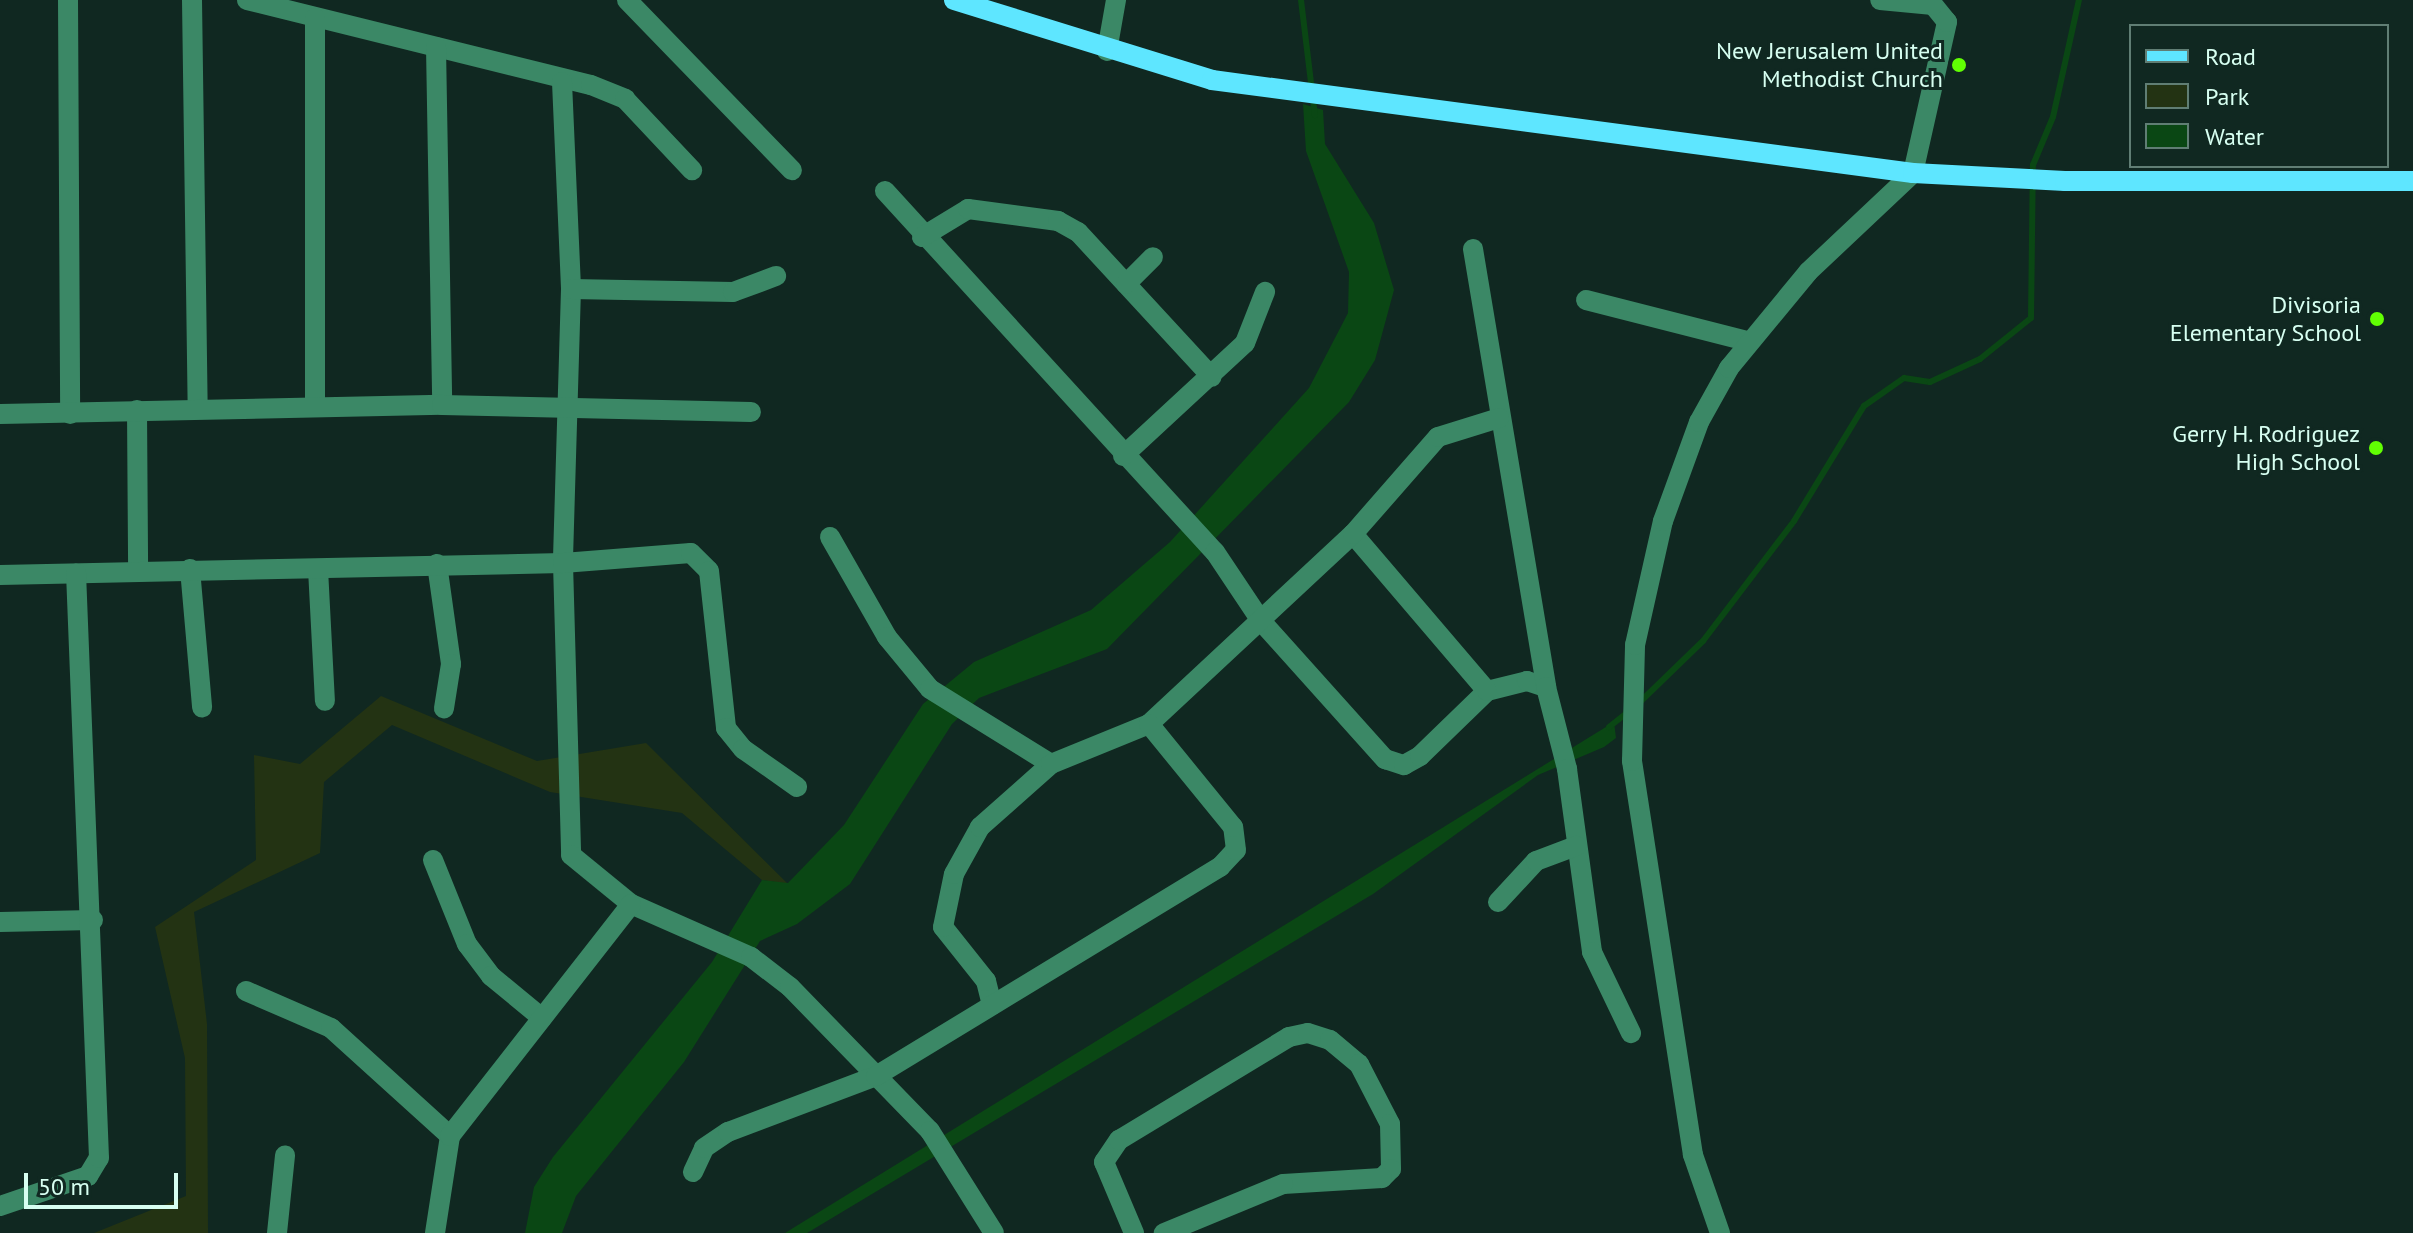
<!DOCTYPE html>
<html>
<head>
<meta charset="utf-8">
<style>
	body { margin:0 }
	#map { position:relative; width:2413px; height:1233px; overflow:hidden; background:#102821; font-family:"PT Sans",sans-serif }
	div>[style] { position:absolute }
	.green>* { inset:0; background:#233313 }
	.water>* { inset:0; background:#0a4714 }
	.stream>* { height:6px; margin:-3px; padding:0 3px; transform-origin:3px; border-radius:3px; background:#0a4714 }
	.minor>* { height:20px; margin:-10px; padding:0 10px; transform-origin:10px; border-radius:10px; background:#3b8866 }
	.major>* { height:20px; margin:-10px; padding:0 10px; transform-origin:10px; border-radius:10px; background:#5ee6ff }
	.dots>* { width:22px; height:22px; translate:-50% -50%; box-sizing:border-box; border:4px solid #102821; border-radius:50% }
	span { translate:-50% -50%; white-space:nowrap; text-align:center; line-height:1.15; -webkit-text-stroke:6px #102821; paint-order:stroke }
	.poi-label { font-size:24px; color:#d7fff1 }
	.right { translate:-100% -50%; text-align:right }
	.legend { position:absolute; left:2129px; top:24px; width:260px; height:144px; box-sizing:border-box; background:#102821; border:2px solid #607e74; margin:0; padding:10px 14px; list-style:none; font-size:24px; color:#d7fff1 }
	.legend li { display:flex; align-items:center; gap:16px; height:40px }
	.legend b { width:40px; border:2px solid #607e74 }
	.scale { position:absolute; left:24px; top:1173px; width:154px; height:36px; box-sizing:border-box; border:4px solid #d7fff1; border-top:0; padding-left:10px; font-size:24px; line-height:28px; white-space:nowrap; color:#d7fff1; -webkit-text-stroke:6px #102821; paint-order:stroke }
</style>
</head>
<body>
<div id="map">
	<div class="green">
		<div style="clip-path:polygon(381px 696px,537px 761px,646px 743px,788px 884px,762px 880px,682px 813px,550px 792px,392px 725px,324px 782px,320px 853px,194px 912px,207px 1024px,208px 1233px,94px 1233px,186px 1196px,185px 1058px,155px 927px,256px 860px,254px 755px,300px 764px)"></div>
	</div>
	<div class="water">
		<div style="clip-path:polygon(1303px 104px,1323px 110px,1325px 144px,1374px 223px,1394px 290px,1375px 360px,1349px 402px,1107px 649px,979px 698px,952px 724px,850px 884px,797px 924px,760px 941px,684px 1062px,576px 1196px,562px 1233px,525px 1233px,534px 1187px,553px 1157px,712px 962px,762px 880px,788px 883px,844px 825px,923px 704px,974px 662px,1091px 610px,1170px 542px,1309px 388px,1348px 313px,1349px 272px,1306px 151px)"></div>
		<div style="clip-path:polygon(1614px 722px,1616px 738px,1604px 747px,1538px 775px,1373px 894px,807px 1233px,785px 1233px)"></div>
	</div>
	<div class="stream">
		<div style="left:1301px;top:0;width:116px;rotate:83.1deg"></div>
		<div style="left:1640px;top:702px;width:88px;rotate:-44.1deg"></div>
		<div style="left:1703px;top:641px;width:151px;rotate:-52.8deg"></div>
		<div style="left:1794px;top:521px;width:135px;rotate:-58.7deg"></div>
		<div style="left:1864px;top:406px;width:49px;rotate:-35deg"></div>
		<div style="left:1904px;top:378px;width:26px;rotate:9deg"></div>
		<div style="left:1930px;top:382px;width:55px;rotate:-24.7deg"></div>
		<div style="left:1980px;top:359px;width:65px;rotate:-38.8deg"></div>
		<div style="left:2031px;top:318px;width:153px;rotate:-89.3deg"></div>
		<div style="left:2033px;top:165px;width:52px;rotate:-67.4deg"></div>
		<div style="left:2053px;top:117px;width:120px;rotate:-77.5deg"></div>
		<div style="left:1609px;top:727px;width:24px;rotate:-38deg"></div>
	</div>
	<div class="minor">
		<div style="left:68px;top:0;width:414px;rotate:89.7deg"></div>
		<div style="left:192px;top:0;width:407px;rotate:89.2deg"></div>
		<div style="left:247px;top:0;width:354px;rotate:13.9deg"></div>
		<div style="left:591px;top:85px;width:37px;rotate:22deg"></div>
		<div style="left:625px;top:99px;width:98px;rotate:46.7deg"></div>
		<div style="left:627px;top:0;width:237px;rotate:45.9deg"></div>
		<div style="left:315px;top:18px;width:389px;rotate:90deg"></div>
		<div style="left:436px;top:47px;width:358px;rotate:89deg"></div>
		<div style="left:1107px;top:51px;width:52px;rotate:-80deg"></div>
		<div style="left:562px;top:82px;width:207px;rotate:87.5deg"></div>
		<div style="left:571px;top:289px;width:274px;rotate:91.7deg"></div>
		<div style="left:563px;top:563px;width:292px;rotate:88.4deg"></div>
		<div style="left:571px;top:855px;width:77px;rotate:39.2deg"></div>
		<div style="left:631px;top:904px;width:131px;rotate:23.8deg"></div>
		<div style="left:751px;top:957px;width:49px;rotate:37.6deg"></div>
		<div style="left:790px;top:987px;width:201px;rotate:45.8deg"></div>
		<div style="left:930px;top:1131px;width:120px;rotate:57.9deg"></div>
		<div style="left:885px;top:191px;width:489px;rotate:47.6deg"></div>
		<div style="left:1215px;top:552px;width:83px;rotate:56.3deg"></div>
		<div style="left:1261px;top:621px;width:186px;rotate:48.1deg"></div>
		<div style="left:1385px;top:759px;width:20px;rotate:18deg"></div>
		<div style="left:1404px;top:765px;width:18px;rotate:-29deg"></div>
		<div style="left:1420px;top:756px;width:93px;rotate:-44.1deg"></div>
		<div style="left:1487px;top:691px;width:41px;rotate:-14deg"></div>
		<div style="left:1527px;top:681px;width:20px;rotate:18deg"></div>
		<div style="left:922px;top:237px;width:54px;rotate:-31.3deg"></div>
		<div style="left:968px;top:209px;width:91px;rotate:7.6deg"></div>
		<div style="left:1058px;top:221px;width:23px;rotate:29deg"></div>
		<div style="left:1078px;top:232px;width:197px;rotate:47.3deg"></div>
		<div style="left:1473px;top:249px;width:444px;rotate:80.5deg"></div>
		<div style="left:1546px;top:687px;width:85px;rotate:75.6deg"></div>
		<div style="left:1567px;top:769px;width:185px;rotate:82.2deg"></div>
		<div style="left:1592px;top:952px;width:90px;rotate:64.3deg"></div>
		<div style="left:1126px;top:284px;width:38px;rotate:-45deg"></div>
		<div style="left:571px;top:289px;width:162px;rotate:1.1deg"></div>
		<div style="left:733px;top:292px;width:46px;rotate:-20.4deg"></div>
		<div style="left:1586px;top:300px;width:166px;rotate:14.3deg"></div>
		<div style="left:137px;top:410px;width:161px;rotate:89.6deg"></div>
		<div style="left:0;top:414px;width:442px;rotate:-1.2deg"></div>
		<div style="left:442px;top:405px;width:309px;rotate:1.3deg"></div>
		<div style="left:1123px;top:456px;width:166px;rotate:-42.8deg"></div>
		<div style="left:1245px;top:343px;width:55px;rotate:-68.6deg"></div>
		<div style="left:1353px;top:534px;width:206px;rotate:49.5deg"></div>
		<div style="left:830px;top:537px;width:115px;rotate:60.3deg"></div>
		<div style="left:887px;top:637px;width:67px;rotate:50.4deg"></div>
		<div style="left:930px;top:689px;width:142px;rotate:31.8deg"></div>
		<div style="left:437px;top:564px;width:101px;rotate:82deg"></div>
		<div style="left:451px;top:664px;width:45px;rotate:99deg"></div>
		<div style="left:190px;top:569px;width:139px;rotate:85deg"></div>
		<div style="left:318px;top:569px;width:132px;rotate:87deg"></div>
		<div style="left:0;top:575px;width:563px;rotate:-1.22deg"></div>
		<div style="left:563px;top:563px;width:128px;rotate:-4.5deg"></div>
		<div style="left:691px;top:553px;width:25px;rotate:45deg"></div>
		<div style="left:709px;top:571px;width:158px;rotate:83.8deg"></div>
		<div style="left:726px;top:728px;width:27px;rotate:51deg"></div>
		<div style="left:743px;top:749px;width:66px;rotate:35.1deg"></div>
		<div style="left:433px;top:860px;width:91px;rotate:68deg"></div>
		<div style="left:467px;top:944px;width:40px;rotate:53deg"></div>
		<div style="left:491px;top:976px;width:66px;rotate:39.5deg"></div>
		<div style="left:1498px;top:902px;width:56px;rotate:-47.2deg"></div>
		<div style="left:1536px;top:861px;width:43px;rotate:-20.6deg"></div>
		<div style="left:0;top:922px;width:93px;rotate:-1.2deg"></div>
		<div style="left:246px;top:991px;width:93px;rotate:23.5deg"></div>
		<div style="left:331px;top:1028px;width:161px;rotate:42.2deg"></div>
		<div style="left:992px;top:1005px;width:25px;rotate:-104deg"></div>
		<div style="left:986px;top:981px;width:69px;rotate:-128.5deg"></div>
		<div style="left:943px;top:927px;width:54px;rotate:-78.3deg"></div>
		<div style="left:954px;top:874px;width:54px;rotate:-61deg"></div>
		<div style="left:980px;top:827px;width:95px;rotate:-41.6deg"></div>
		<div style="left:1051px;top:764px;width:106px;rotate:-22.2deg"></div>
		<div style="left:1149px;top:724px;width:279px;rotate:-43deg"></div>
		<div style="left:1353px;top:534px;width:129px;rotate:-48.8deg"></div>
		<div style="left:1438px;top:437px;width:64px;rotate:-17.3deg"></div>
		<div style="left:693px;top:1172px;width:26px;rotate:-65deg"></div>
		<div style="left:704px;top:1148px;width:29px;rotate:-34deg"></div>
		<div style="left:728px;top:1132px;width:158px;rotate:-20.7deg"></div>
		<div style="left:876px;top:1076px;width:403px;rotate:-31.3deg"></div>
		<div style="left:1220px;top:867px;width:23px;rotate:-47deg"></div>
		<div style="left:1236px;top:850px;width:23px;rotate:-97deg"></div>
		<div style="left:1233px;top:827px;width:133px;rotate:-129.2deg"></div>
		<div style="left:0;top:1206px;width:93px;rotate:-18.8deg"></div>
		<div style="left:88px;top:1176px;width:21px;rotate:-59deg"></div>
		<div style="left:99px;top:1158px;width:585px;rotate:-92.25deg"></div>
		<div style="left:277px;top:1233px;width:78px;rotate:-84.1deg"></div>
		<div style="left:435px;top:1233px;width:98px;rotate:-81.2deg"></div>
		<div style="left:450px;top:1136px;width:294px;rotate:-52deg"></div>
		<div style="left:1134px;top:1233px;width:77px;rotate:-112.9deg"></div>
		<div style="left:1104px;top:1162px;width:27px;rotate:-56deg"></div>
		<div style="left:1119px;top:1140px;width:199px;rotate:-31.2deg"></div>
		<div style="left:1289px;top:1037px;width:19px;rotate:-12deg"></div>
		<div style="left:1308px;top:1033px;width:23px;rotate:18deg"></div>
		<div style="left:1330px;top:1040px;width:38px;rotate:40deg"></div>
		<div style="left:1359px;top:1064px;width:68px;rotate:62.7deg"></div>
		<div style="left:1390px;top:1124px;width:45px;rotate:88.7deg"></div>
		<div style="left:1391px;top:1169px;width:13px;rotate:135deg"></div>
		<div style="left:1382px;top:1178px;width:99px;rotate:176.5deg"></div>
		<div style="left:1283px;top:1184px;width:129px;rotate:157.6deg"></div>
		<div style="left:1720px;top:1233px;width:83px;rotate:-109.1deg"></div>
		<div style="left:1693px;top:1155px;width:399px;rotate:-98.8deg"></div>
		<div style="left:1632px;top:761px;width:116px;rotate:-88.5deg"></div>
		<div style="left:1635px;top:645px;width:127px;rotate:-77.3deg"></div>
		<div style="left:1663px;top:521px;width:105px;rotate:-70deg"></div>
		<div style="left:1699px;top:422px;width:62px;rotate:-60.9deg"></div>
		<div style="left:1729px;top:368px;width:124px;rotate:-50.5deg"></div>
		<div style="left:1808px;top:272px;width:144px;rotate:-43.3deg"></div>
		<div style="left:1913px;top:173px;width:155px;rotate:-77.3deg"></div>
		<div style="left:1947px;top:22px;width:22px;rotate:-129deg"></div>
		<div style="left:1933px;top:5px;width:53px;rotate:-174.6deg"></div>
	</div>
	<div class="major">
		<div style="left:954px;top:0;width:270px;rotate:17.2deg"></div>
		<div style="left:1212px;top:80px;width:707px;rotate:7.56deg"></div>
		<div style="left:1913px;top:173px;width:152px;rotate:3deg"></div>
		<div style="left:2065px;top:181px;width:348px"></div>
	</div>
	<div class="dots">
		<div style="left:1959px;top:65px;background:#61ff03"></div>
		<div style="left:2377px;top:319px;background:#61ff03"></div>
		<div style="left:2376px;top:448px;background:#61ff03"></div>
	</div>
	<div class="poi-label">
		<span class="right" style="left:1943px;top:65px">New Jerusalem United<br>Methodist Church</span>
		<span class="right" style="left:2361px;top:319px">Divisoria<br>Elementary School</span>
		<span class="right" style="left:2360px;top:448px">Gerry H. Rodriguez<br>High School</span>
	</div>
	<ul class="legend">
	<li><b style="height:10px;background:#5ee6ff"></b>Road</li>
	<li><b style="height:22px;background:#233313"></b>Park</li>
	<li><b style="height:22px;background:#0a4714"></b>Water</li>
	</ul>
	<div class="scale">50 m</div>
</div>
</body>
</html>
